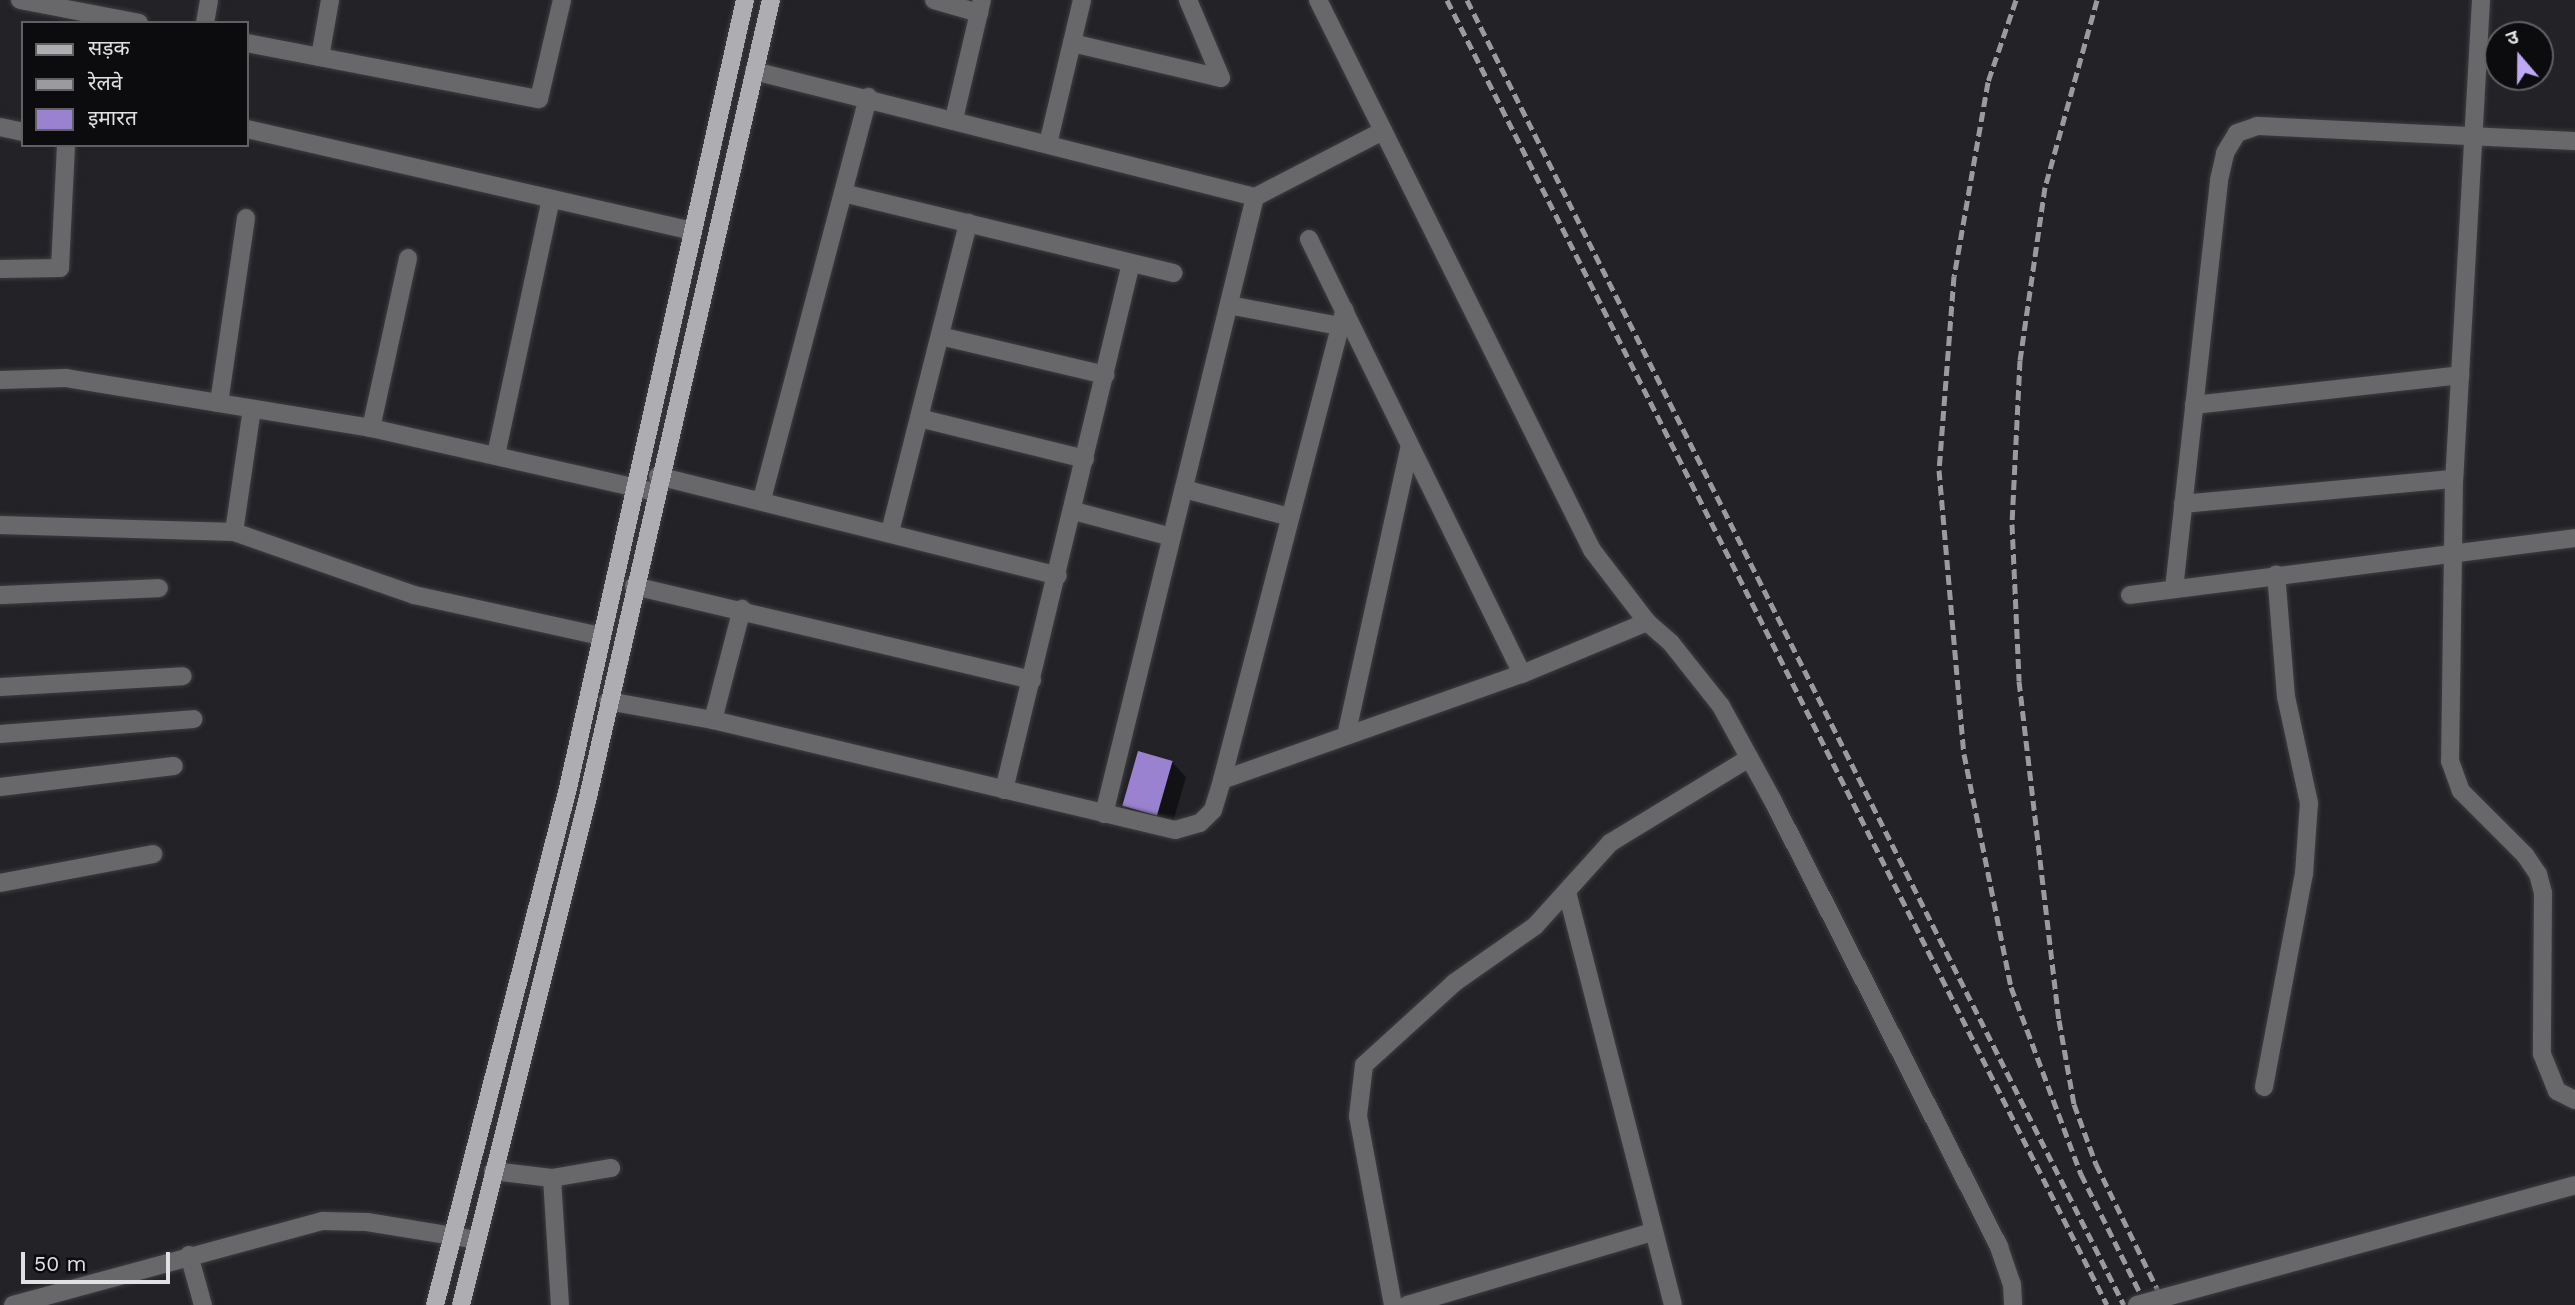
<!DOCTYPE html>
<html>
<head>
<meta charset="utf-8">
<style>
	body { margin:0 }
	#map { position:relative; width:2575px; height:1305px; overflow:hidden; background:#232227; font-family:"Work Sans","Noto Sans Devanagari",sans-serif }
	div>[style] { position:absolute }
	.shadow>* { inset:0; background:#0007 }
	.building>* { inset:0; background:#9b82d0; transform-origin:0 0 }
	.roads { filter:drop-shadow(0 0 2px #3e3d41) drop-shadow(0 0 2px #3e3d41) }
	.minor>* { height:18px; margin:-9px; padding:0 9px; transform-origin:9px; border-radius:9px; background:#68686a }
	.major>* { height:18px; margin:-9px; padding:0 9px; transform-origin:9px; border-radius:9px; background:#aeadb2 }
	.rail>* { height:5px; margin-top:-2.5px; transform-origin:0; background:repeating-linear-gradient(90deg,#9b9a9e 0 10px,transparent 0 15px) }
	.bridges { filter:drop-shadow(0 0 2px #3e3d41) drop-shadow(0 0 2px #3e3d41) }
	.minor-bridge>* { height:18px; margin:-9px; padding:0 9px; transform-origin:9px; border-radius:9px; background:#68686a }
	span { translate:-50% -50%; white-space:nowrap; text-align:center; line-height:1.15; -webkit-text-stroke:7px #0c0c0e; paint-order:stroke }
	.legend { position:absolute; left:21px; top:21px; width:228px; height:126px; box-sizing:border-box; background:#0c0c0e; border:2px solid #616163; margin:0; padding:9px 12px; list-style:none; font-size:21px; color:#e1e0e3 }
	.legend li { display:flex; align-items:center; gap:14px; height:35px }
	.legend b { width:35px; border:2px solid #616163 }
	.north { position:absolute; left:2484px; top:21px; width:70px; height:70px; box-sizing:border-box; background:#0c0c0e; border:2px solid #616163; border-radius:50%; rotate:340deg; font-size:19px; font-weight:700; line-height:28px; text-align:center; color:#e1e0e3 }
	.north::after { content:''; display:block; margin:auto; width:24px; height:32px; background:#bfa9f4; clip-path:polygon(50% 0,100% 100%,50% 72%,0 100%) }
	.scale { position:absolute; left:21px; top:1252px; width:149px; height:32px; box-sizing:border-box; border:4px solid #e1e0e3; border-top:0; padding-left:9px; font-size:21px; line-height:24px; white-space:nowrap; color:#e1e0e3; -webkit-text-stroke:5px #0c0c0e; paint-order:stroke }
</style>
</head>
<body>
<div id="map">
	<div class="shadow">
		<div style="clip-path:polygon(1172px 762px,1186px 777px,1171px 829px,1138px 819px,1124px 805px)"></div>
	</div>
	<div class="building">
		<div style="left:1138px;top:751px;width:36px;height:57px;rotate:16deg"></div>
	</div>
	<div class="roads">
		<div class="minor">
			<div style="left:20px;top:0;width:121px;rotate:10.9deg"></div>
			<div style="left:934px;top:0;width:47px;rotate:16.1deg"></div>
			<div style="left:1318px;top:0;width:614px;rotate:63.52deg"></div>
			<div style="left:1592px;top:550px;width:91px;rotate:52.6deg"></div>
			<div style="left:1647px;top:622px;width:32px;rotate:41deg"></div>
			<div style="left:1671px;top:643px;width:80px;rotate:51.6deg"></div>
			<div style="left:1721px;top:706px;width:108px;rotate:61.3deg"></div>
			<div style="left:1773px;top:801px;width:500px;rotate:63.1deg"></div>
			<div style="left:1999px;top:1247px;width:39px;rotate:71deg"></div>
			<div style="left:2012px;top:1284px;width:21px;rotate:87deg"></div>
			<div style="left:2481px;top:0;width:480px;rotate:93.2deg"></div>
			<div style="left:2454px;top:479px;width:282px;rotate:90.8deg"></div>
			<div style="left:2450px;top:761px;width:32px;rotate:70deg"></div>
			<div style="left:2461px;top:791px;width:91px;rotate:45deg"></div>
			<div style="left:2525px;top:855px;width:23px;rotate:56deg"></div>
			<div style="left:2538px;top:874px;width:20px;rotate:75deg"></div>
			<div style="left:2543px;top:893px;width:161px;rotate:90.4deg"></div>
			<div style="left:2542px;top:1054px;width:40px;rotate:68deg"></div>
			<div style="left:2557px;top:1091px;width:20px;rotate:27deg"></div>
			<div style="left:205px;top:23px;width:23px;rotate:-80deg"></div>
			<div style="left:247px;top:43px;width:297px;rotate:10.9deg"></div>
			<div style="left:539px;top:99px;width:102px;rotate:-76.9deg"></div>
			<div style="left:1072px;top:43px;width:153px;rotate:13.2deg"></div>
			<div style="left:1221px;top:78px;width:85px;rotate:-112.9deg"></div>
			<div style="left:320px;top:57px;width:58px;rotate:-80deg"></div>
			<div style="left:754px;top:71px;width:517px;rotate:14.12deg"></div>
			<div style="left:954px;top:119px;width:122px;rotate:-76.8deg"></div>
			<div style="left:0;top:127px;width:24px;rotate:12deg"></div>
			<div style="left:247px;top:129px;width:456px;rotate:12.9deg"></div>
			<div style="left:1048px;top:144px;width:148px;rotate:-76.7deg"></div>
			<div style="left:843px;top:193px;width:340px;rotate:13.6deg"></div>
			<div style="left:1309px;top:239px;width:484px;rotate:63.9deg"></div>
			<div style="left:0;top:269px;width:60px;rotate:-1deg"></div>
			<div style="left:60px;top:268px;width:123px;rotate:-87.2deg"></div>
			<div style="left:1229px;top:305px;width:112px;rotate:10.8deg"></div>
			<div style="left:940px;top:336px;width:170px;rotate:13.3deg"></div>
			<div style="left:0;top:380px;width:66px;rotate:-1.7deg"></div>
			<div style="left:66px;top:378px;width:309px;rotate:9.3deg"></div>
			<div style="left:371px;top:428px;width:291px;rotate:12.7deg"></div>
			<div style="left:219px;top:403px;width:187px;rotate:-81.7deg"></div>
			<div style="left:2194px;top:405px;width:268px;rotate:-6.4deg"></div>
			<div style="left:919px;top:418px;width:171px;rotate:13.9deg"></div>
			<div style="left:371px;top:428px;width:174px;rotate:-77.7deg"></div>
			<div style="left:496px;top:455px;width:262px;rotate:-77.9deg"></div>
			<div style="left:658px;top:476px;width:412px;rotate:14deg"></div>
			<div style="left:1184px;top:489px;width:110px;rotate:14.8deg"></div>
			<div style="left:762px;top:499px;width:416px;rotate:-75.2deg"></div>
			<div style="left:2183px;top:504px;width:272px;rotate:-5.3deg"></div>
			<div style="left:1074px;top:511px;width:101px;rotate:14.9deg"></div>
			<div style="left:0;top:525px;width:234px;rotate:1.7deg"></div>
			<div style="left:234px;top:532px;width:191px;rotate:19.3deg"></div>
			<div style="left:414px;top:595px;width:190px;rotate:12.4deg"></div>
			<div style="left:234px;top:532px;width:124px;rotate:-81.7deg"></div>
			<div style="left:890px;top:532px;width:319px;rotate:-75.8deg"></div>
			<div style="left:634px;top:586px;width:409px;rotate:13.3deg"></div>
			<div style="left:2174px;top:589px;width:411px;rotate:-83.7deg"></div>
			<div style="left:2219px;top:180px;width:28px;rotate:-77deg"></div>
			<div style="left:2225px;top:153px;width:23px;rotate:-59deg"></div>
			<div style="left:2237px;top:133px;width:21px;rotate:-19deg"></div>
			<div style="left:2257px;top:126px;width:318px;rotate:2.7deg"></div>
			<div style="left:0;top:595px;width:159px;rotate:-2.5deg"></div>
			<div style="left:2130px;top:595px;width:449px;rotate:-7.3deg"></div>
			<div style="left:0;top:687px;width:183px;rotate:-3.4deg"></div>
			<div style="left:608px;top:701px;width:107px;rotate:10.3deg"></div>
			<div style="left:713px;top:720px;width:475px;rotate:13.4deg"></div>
			<div style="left:1175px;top:830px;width:26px;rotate:-16deg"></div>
			<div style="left:1200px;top:823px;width:18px;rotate:-45deg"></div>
			<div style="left:1213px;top:810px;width:31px;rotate:-73deg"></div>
			<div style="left:1222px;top:780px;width:318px;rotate:-19.5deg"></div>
			<div style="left:1522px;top:674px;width:135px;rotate:-22.6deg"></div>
			<div style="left:713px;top:720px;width:115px;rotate:-75.4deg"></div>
			<div style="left:0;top:734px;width:194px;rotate:-4.4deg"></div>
			<div style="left:1346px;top:736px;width:297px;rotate:-77.6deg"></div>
			<div style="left:1222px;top:780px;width:486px;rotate:-75.4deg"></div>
			<div style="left:0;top:787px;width:175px;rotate:-6.9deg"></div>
			<div style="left:1004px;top:790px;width:542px;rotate:-76.45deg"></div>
			<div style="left:1104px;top:814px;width:635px;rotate:-76.25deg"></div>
			<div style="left:1255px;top:197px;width:144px;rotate:-27.3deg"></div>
			<div style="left:0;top:883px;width:156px;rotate:-10.7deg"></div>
			<div style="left:1567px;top:892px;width:426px;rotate:75.6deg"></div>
			<div style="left:2264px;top:1087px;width:217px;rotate:-79.4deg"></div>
			<div style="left:2304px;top:874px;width:71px;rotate:-86deg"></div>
			<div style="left:2309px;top:803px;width:108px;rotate:-102.2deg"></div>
			<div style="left:2286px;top:697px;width:123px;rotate:-94.6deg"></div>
			<div style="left:493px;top:1171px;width:59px;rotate:6.8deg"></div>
			<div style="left:552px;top:1178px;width:60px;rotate:-9.6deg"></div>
			<div style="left:552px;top:1178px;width:127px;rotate:86.4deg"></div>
			<div style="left:189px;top:1255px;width:52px;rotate:74.4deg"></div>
			<div style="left:13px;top:1305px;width:321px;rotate:-15.2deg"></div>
			<div style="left:323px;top:1221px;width:44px;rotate:1.3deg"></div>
			<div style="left:367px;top:1222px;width:111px;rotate:9.3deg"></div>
			<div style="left:1393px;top:1305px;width:192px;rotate:-100.5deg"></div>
			<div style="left:1358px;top:1116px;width:51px;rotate:-83.3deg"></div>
			<div style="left:1364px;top:1065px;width:122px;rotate:-42.3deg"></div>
			<div style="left:1454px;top:983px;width:99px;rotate:-35.1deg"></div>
			<div style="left:1535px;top:926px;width:112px;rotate:-47.9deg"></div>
			<div style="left:1610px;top:843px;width:163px;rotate:-31.4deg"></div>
			<div style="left:1407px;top:1305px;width:256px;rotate:-16.6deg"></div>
		</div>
		<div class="major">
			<div style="left:435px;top:1305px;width:534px;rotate:-75.57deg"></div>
			<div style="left:568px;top:788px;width:808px;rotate:-77.34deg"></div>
			<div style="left:461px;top:1305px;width:524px;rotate:-75.96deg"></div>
			<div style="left:588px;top:797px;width:818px;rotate:-77.07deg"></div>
		</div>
	</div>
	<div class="rail">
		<div style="left:1447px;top:0;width:1462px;rotate:63.17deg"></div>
		<div style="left:1467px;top:0;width:1461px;rotate:63.28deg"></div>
		<div style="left:2016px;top:0;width:87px;rotate:108.9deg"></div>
		<div style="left:1988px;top:82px;width:197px;rotate:99.9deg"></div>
		<div style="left:1954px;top:276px;width:195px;rotate:94.4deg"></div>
		<div style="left:1939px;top:470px;width:285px;rotate:85deg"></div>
		<div style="left:1964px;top:754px;width:238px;rotate:78.6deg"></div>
		<div style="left:2011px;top:987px;width:200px;rotate:69.5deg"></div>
		<div style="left:2081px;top:1174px;width:146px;rotate:63.6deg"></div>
		<div style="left:2097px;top:0;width:194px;rotate:105.5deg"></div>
		<div style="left:2045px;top:187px;width:175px;rotate:98.2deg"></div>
		<div style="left:2020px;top:360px;width:164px;rotate:92.8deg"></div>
		<div style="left:2012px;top:524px;width:157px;rotate:87.4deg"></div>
		<div style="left:2019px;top:681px;width:341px;rotate:83.3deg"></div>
		<div style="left:2059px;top:1020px;width:85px;rotate:79.9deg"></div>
		<div style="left:2074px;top:1104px;width:64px;rotate:69.9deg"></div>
		<div style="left:2096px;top:1164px;width:157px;rotate:63.9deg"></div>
	</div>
	<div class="bridges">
		<div class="minor-bridge">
			<div style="left:2137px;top:1305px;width:454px;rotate:-15.3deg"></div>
		</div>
	</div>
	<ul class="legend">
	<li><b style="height:9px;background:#aeadb2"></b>सड़क</li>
	<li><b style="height:9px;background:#9b9a9e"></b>रेलवे</li>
	<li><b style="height:19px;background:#9b82d0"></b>इमारत</li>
	</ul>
	<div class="north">उ</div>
	<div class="scale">50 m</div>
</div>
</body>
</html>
